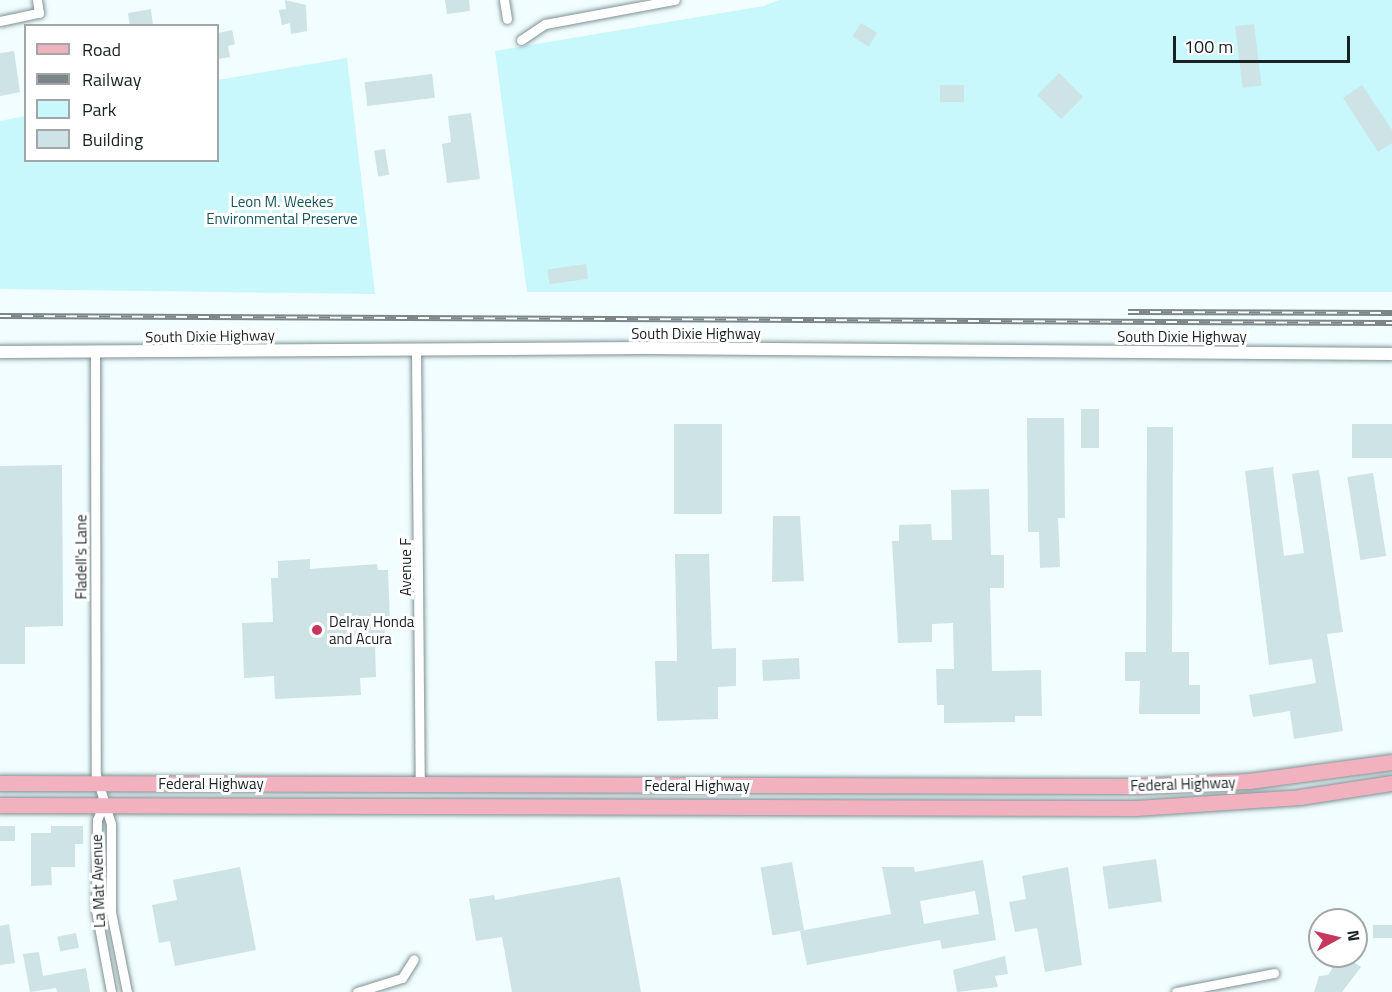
<!DOCTYPE html>
<html>
<head>
<meta charset="utf-8">
<style>
	body { margin:0 }
	#map { position:relative; width:1392px; height:992px; overflow:hidden; background:#f1fdff; font-family:"Titillium Web",sans-serif }
	div>[style] { position:absolute }
	.green>* { inset:0; background:#c8f7fc }
	.building>* { inset:0; background:#cee3e5; transform-origin:0 0 }
	.roads { filter:drop-shadow(0 0 2px #7e9193) drop-shadow(0 0 2px #7e9193) }
	.minor>* { height:9px; margin:-4.5px; padding:0 4.5px; transform-origin:4.5px; border-radius:4.5px; background:#fff }
	.tertiary>* { height:12px; margin:-6px; padding:0 6px; transform-origin:6px; border-radius:6px; background:#fff }
	.primary>* { height:15px; margin:-7.5px; padding:0 7.5px; transform-origin:7.5px; border-radius:7.5px; background:#f2b1be }
	.rail>* { height:6px; margin-top:-3px; transform-origin:0; background:repeating-linear-gradient(90deg,#fff 0 11px,#7c8688 0 22px); box-sizing:border-box; border-block:2px solid #7c8688 }
	.dots>* { width:16px; height:16px; translate:-50% -50%; box-sizing:border-box; border:3px solid #fff; border-radius:50% }
	span { translate:-50% -50%; white-space:nowrap; text-align:center; line-height:1.15; -webkit-text-stroke:6px #fff; paint-order:stroke }
	.park-label { font-size:15px; color:#16565d }
	.street-label { font-size:15px; color:#192122 }
	.poi-label { font-size:15px; color:#192122 }
	.left { translate:0 -50%; text-align:left }
	.legend { position:absolute; left:24px; top:24px; width:195px; height:138px; box-sizing:border-box; background:#fff; border:2px solid #a3a6a7; margin:0; padding:8px 10px; list-style:none; font-size:18px; color:#192122 }
	.legend li { display:flex; align-items:center; gap:12px; height:30px }
	.legend b { width:30px; border:2px solid #a3a6a7 }
	.north { position:absolute; left:1308px; top:908px; width:60px; height:60px; box-sizing:border-box; background:#fff; border:2px solid #a3a6a7; border-radius:50%; rotate:82deg; font-size:16px; font-weight:700; line-height:24px; text-align:center; color:#192122 }
	.north::after { content:''; display:block; margin:auto; width:21px; height:27px; background:#c6375f; clip-path:polygon(50% 0,100% 100%,50% 72%,0 100%) }
	.scale { position:absolute; left:1173px; top:36px; width:177px; height:27px; box-sizing:border-box; border:3px solid #192122; border-top:0; padding-left:8px; font-size:18px; line-height:21px; white-space:nowrap; color:#192122; -webkit-text-stroke:4px #fff; paint-order:stroke }
</style>
</head>
<body>
<div id="map">
	<div class="green">
		<div style="clip-path:polygon(779px 0,1392px 0,1392px 292px,527px 292px,495px 51px,764px 6px)"></div>
		<div style="clip-path:polygon(347px 58px,375px 294px,0 289px,0 121px,25px 116px,26px 160px,218px 160px,218px 80px)"></div>
	</div>
	<div class="building">
		<div style="clip-path:polygon(285px 0,306px 5px,307px 31px,291px 34px,290px 23px,282px 25px,279px 10px,286px 9px)"></div>
		<div style="clip-path:polygon(445px 0,469px 0,470px 11px,447px 14px)"></div>
		<div style="clip-path:polygon(151px 9px,153px 26px,130px 26px,128px 13px)"></div>
		<div style="left:861px;top:23px;width:19px;height:16px;rotate:32deg"></div>
		<div style="left:1254px;top:24px;width:62px;height:19px;rotate:83deg"></div>
		<div style="clip-path:polygon(232px 30px,235px 44px,228px 46px,230px 57px,218px 59px,218px 33px)"></div>
		<div style="clip-path:polygon(14px 51px,20px 92px,0 96px,0 53px)"></div>
		<div style="left:1059px;top:73px;width:34px;height:31px;rotate:45deg"></div>
		<div style="left:432px;top:74px;width:24px;height:68px;rotate:83deg"></div>
		<div style="left:940px;top:85px;width:24px;height:17px"></div>
		<div style="clip-path:polygon(1362px 85px,1392px 130px,1392px 143px,1378px 152px,1343px 98px)"></div>
		<div style="clip-path:polygon(471px 113px,480px 179px,447px 183px,442px 144px,451px 142px,448px 116px)"></div>
		<div style="left:385px;top:149px;width:26px;height:11px;rotate:81deg"></div>
		<div style="left:586px;top:264px;width:15px;height:39px;rotate:82deg"></div>
		<div style="left:1081px;top:409px;width:18px;height:39px"></div>
		<div style="clip-path:polygon(1027px 418px,1064px 418px,1065px 518px,1058px 518px,1060px 567px,1040px 568px,1039px 532px,1028px 532px)"></div>
		<div style="left:674px;top:424px;width:48px;height:90px"></div>
		<div style="left:1352px;top:424px;width:40px;height:34px"></div>
		<div style="clip-path:polygon(1147px 427px,1173px 427px,1172px 652px,1189px 652px,1189px 685px,1200px 685px,1200px 714px,1139px 714px,1140px 681px,1125px 681px,1125px 652px,1146px 652px)"></div>
		<div style="clip-path:polygon(62px 465px,63px 626px,25px 627px,25px 664px,0 664px,0 466px)"></div>
		<div style="clip-path:polygon(1273px 467px,1284px 556px,1304px 553px,1292px 474px,1319px 470px,1343px 632px,1327px 634px,1343px 731px,1294px 739px,1290px 711px,1253px 717px,1249px 695px,1316px 683px,1312px 659px,1269px 665px,1245px 471px)"></div>
		<div style="left:1373px;top:473px;width:84px;height:26px;rotate:81deg"></div>
		<div style="clip-path:polygon(989px 489px,991px 555px,1004px 555px,1004px 588px,990px 588px,992px 671px,1041px 670px,1042px 716px,1015px 716px,1015px 722px,944px 723px,944px 705px,937px 705px,936px 669px,954px 669px,953px 623px,932px 624px,932px 642px,898px 643px,892px 541px,899px 541px,899px 525px,931px 524px,932px 540px,952px 540px,951px 490px)"></div>
		<div style="clip-path:polygon(773px 516px,800px 516px,804px 581px,772px 582px)"></div>
		<div style="clip-path:polygon(675px 554px,709px 554px,712px 649px,736px 648px,736px 686px,718px 687px,718px 719px,657px 721px,655px 661px,677px 661px)"></div>
		<div style="clip-path:polygon(310px 559px,310px 569px,377px 564px,378px 570px,388px 570px,390px 623px,385px 624px,385px 642px,375px 643px,376px 677px,360px 678px,361px 695px,275px 699px,274px 676px,244px 678px,242px 623px,273px 622px,271px 578px,278px 578px,278px 561px)"></div>
		<div style="left:799px;top:658px;width:21px;height:37px;rotate:87deg"></div>
		<div style="left:0;top:826px;width:15px;height:15px"></div>
		<div style="clip-path:polygon(51px 826px,83px 826px,83px 844px,75px 844px,75px 867px,51px 867px,52px 885px,31px 886px,31px 833px,51px 833px)"></div>
		<div style="left:1156px;top:859px;width:43px;height:54px;rotate:82deg"></div>
		<div style="clip-path:polygon(evenodd,983px 860px,996px 940px,942px 949px,940px 940px,807px 965px,800px 931px,891px 914px,882px 867px,914px 867px,915px 872px,983px 860px,975px 891px,979px 914px,924px 924px,920px 901px,975px 891px)"></div>
		<div style="left:792px;top:862px;width:69px;height:32px;rotate:80deg"></div>
		<div style="clip-path:polygon(240px 867px,256px 950px,175px 966px,170px 941px,159px 943px,152px 905px,177px 900px,173px 880px)"></div>
		<div style="clip-path:polygon(1068px 867px,1082px 965px,1045px 972px,1037px 928px,1015px 932px,1009px 902px,1026px 899px,1022px 876px)"></div>
		<div style="clip-path:polygon(620px 877px,641px 992px,512px 992px,502px 937px,476px 941px,469px 899px,494px 895px,495px 900px)"></div>
		<div style="clip-path:polygon(9px 924px,15px 963px,0 965px,0 926px)"></div>
		<div style="left:1392px;top:925px;width:13px;height:19px;rotate:90deg"></div>
		<div style="left:76px;top:933px;width:15px;height:19px;rotate:79deg"></div>
		<div style="clip-path:polygon(39px 952px,43px 976px,86px 968px,90px 992px,57px 992px,56px 988px,30px 992px,23px 954px)"></div>
		<div style="clip-path:polygon(1005px 956px,1008px 974px,995px 976px,998px 987px,957px 992px,953px 970px)"></div>
		<div style="clip-path:polygon(1354px 962px,1361px 967px,1342px 992px,1314px 992px,1319px 976px,1328px 975px,1334px 966px)"></div>
	</div>
	<div class="roads">
		<div class="minor">
			<div style="left:504px;top:0;width:19px;rotate:81deg"></div>
			<div style="left:0;top:21px;width:40px;rotate:-12deg"></div>
			<div style="left:39px;top:13px;width:13px;rotate:-99deg"></div>
			<div style="left:521px;top:40px;width:29px;rotate:-34deg"></div>
			<div style="left:545px;top:24px;width:132px;rotate:-10.5deg"></div>
			<div style="left:416px;top:350px;width:435px;rotate:89.5deg"></div>
			<div style="left:95px;top:352px;width:423px;rotate:89.9deg"></div>
			<div style="left:96px;top:775px;width:51px;rotate:73deg"></div>
			<div style="left:111px;top:824px;width:88px;rotate:90deg"></div>
			<div style="left:111px;top:912px;width:82px;rotate:78.7deg"></div>
			<div style="left:103px;top:805px;width:16px;rotate:112deg"></div>
			<div style="left:97px;top:820px;width:90px;rotate:90.6deg"></div>
			<div style="left:96px;top:910px;width:83px;rotate:79.6deg"></div>
			<div style="left:357px;top:992px;width:47px;rotate:-17.3deg"></div>
			<div style="left:402px;top:978px;width:22px;rotate:-58deg"></div>
			<div style="left:1176px;top:992px;width:100px;rotate:-11deg"></div>
		</div>
		<div class="tertiary">
			<div style="left:0;top:352px;width:646px;rotate:-0.35deg"></div>
			<div style="left:646px;top:348px;width:746px;rotate:0.46deg"></div>
		</div>
		<div class="primary">
			<div style="left:0;top:783px;width:1138px;rotate:0.15deg"></div>
			<div style="left:1138px;top:786px;width:111px;rotate:-2.6deg"></div>
			<div style="left:1249px;top:781px;width:144px;rotate:-7.6deg"></div>
			<div style="left:0;top:805px;width:1136px;rotate:0.15deg"></div>
			<div style="left:1136px;top:808px;width:164px;rotate:-3.8deg"></div>
			<div style="left:1300px;top:797px;width:93px;rotate:-8.7deg"></div>
		</div>
	</div>
	<div class="rail">
		<div style="left:1128px;top:312px;width:264px;rotate:0.2deg"></div>
		<div style="left:0;top:316px;width:1392px;rotate:0.29deg"></div>
	</div>
	<div class="dots">
		<div style="left:317px;top:630px;background:#c6375f"></div>
	</div>
	<div class="park-label">
		<span style="left:282px;top:210px">Leon M. Weekes<br>Environmental Preserve</span>
	</div>
	<div class="street-label">
		<span style="left:696px;top:334px">South Dixie Highway</span>
		<span style="left:210px;top:336px;rotate:-1deg">South Dixie Highway</span>
		<span style="left:1182px;top:337px">South Dixie Highway</span>
		<span style="left:81px;top:557px;rotate:-90deg">Fladell's Lane</span>
		<span style="left:406px;top:567px;rotate:-90deg">Avenue F</span>
		<span style="left:211px;top:784px">Federal Highway</span>
		<span style="left:1183px;top:784px;rotate:-2deg">Federal Highway</span>
		<span style="left:697px;top:786px">Federal Highway</span>
		<span style="left:98px;top:881px;rotate:-92deg">La Mat Avenue</span>
	</div>
	<div class="poi-label">
		<span class="left" style="left:329px;top:630px">Delray Honda<br>and Acura</span>
	</div>
	<ul class="legend">
	<li><b style="height:8px;background:#f2b1be"></b>Road</li>
	<li><b style="height:8px;background:#7c8688"></b>Railway</li>
	<li><b style="height:16px;background:#c8f7fc"></b>Park</li>
	<li><b style="height:16px;background:#cee3e5"></b>Building</li>
	</ul>
	<div class="north">N</div>
	<div class="scale">100 m</div>
</div>
</body>
</html>
